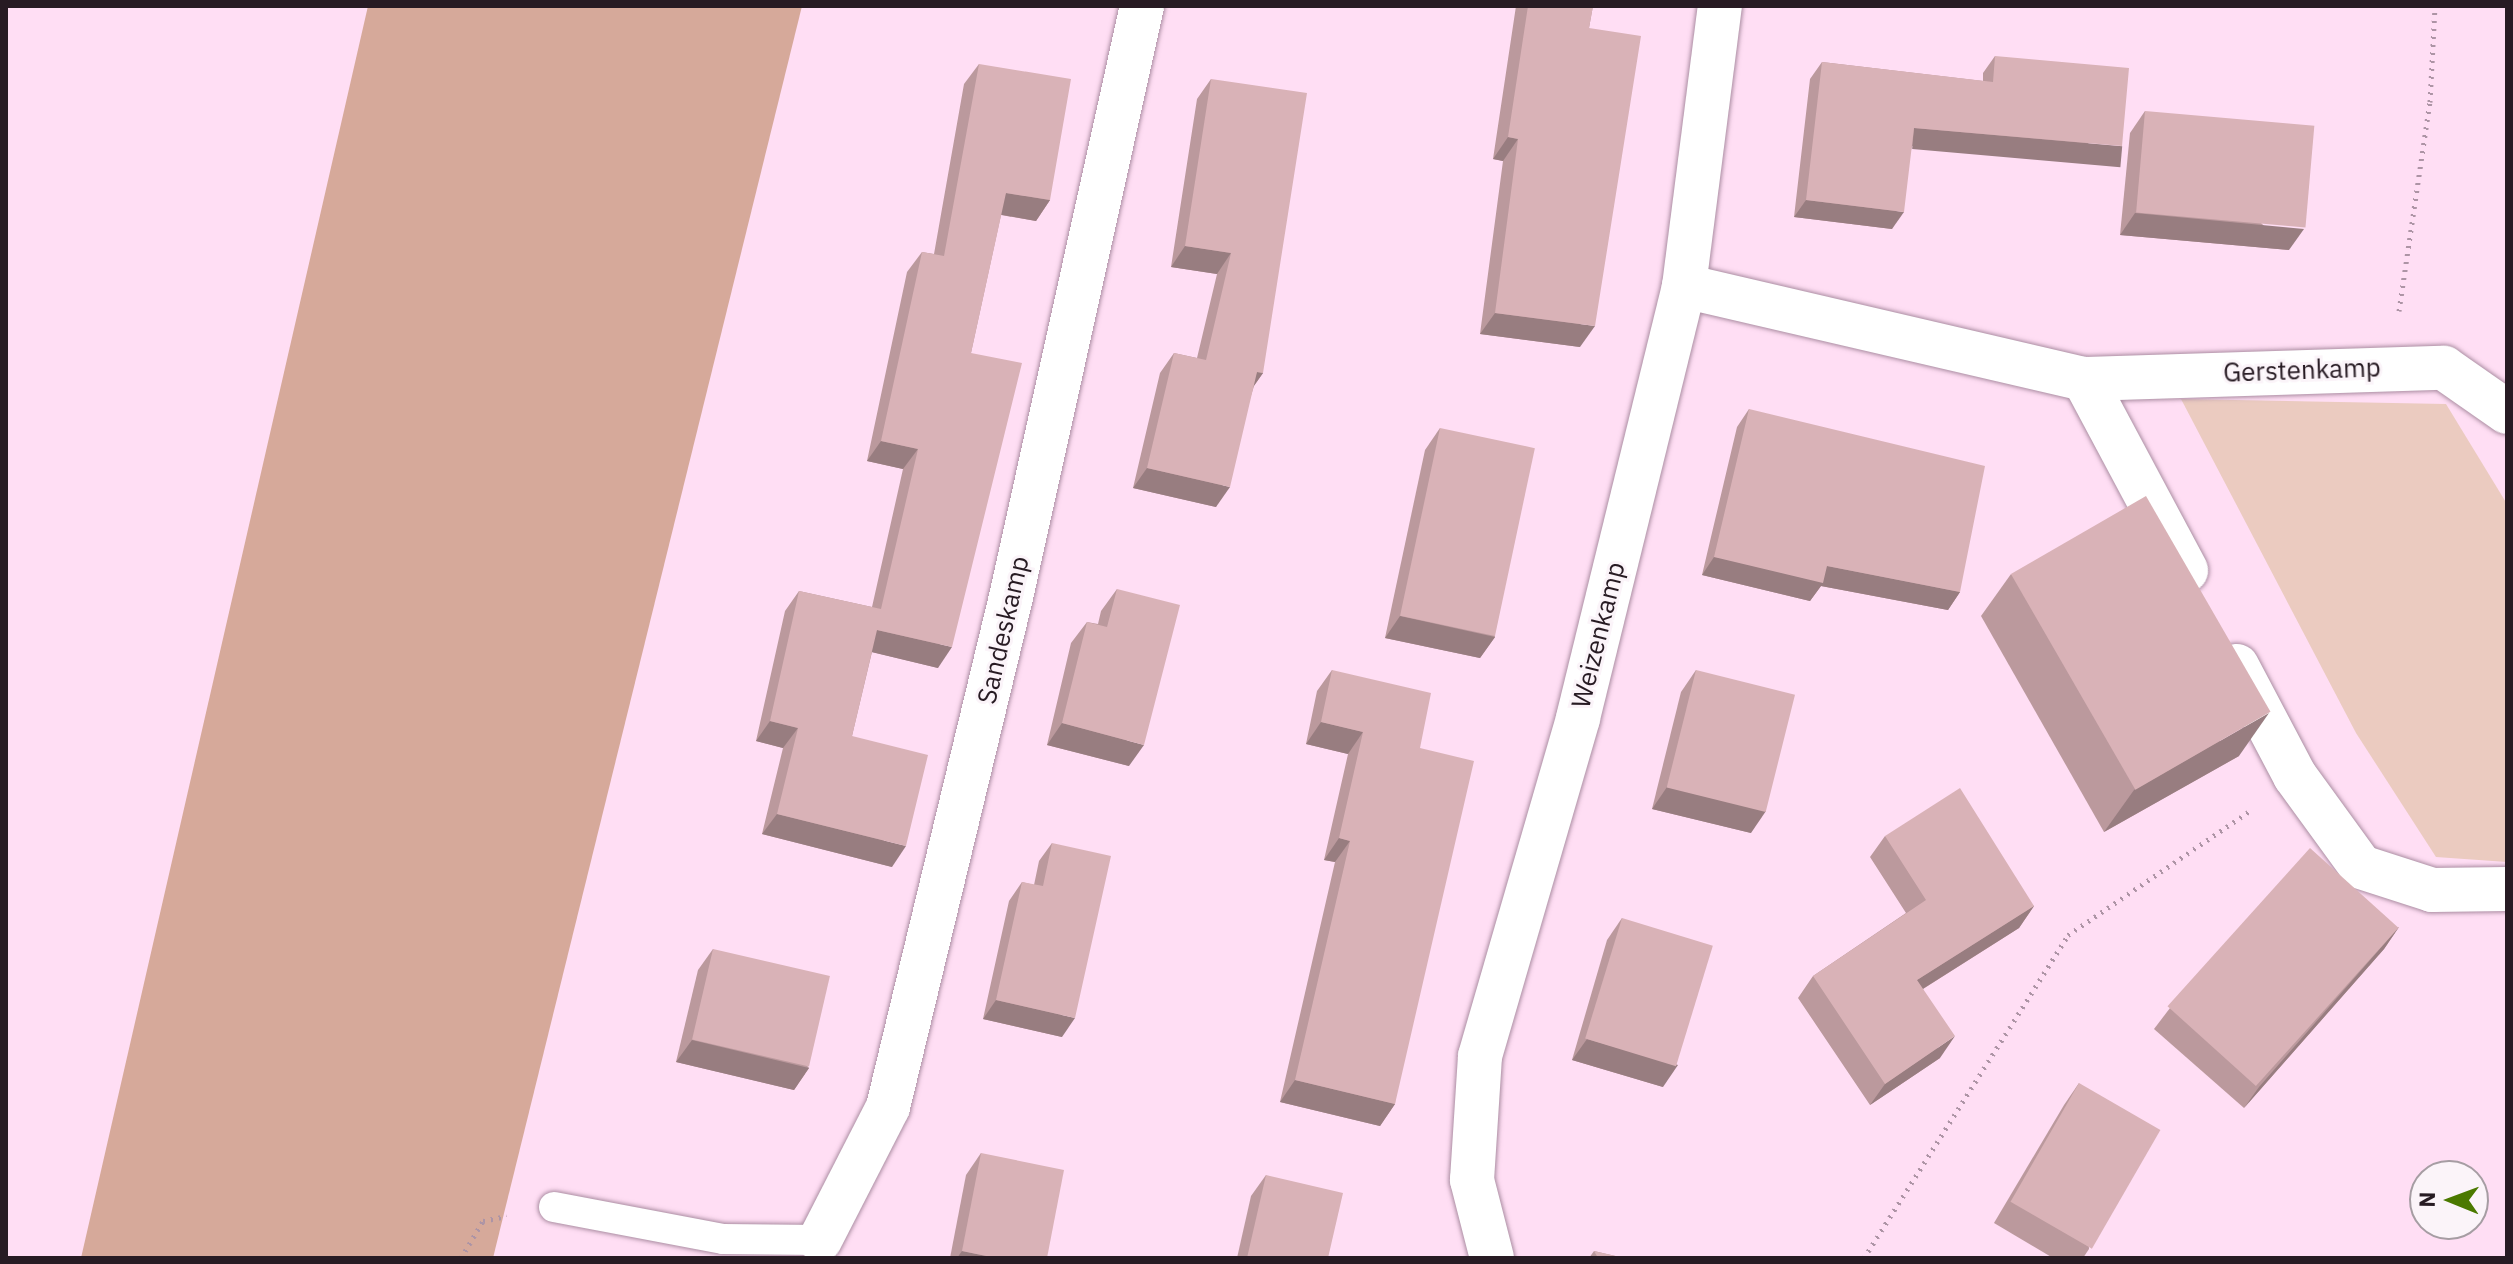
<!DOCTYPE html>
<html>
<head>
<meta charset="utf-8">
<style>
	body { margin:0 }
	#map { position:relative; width:2513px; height:1264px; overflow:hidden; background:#ffdef4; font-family:"IBM Plex Sans",sans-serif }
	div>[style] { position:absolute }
	.green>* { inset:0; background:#ebcbc0 }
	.forest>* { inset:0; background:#d6a99a }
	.path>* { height:5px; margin-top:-2.5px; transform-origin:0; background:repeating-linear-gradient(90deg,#ad94a5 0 2px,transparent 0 8px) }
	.roads { filter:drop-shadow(0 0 2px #ac8ea3) drop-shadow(0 0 2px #ac8ea3) }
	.service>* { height:30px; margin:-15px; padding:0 15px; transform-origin:15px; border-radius:15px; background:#fff }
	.minor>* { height:44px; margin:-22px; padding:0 22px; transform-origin:22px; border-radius:22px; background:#fff }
	.wall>* { inset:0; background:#bb999d }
	.shaded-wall>* { inset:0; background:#987d80; transform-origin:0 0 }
	.building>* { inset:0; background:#d9b2b7; transform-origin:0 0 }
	span { translate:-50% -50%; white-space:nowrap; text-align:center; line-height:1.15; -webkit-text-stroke:6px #fbf4f9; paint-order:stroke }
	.street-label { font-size:26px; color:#271b23 }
	.frame { position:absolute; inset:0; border:8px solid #271b23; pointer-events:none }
	.north { position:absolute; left:2409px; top:1160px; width:80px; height:80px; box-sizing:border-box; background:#fbf4f9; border:2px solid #a69da3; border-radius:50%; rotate:271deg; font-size:22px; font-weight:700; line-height:32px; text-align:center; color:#271b23 }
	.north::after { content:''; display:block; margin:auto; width:28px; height:36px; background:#4b7900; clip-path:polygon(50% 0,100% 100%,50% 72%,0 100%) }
</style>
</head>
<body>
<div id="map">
	<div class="green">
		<div style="clip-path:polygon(2181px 399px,2446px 404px,2507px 504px,2507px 862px,2436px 857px,2356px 733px)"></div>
	</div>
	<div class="forest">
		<div style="clip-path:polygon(368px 6px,802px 6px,493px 1258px,81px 1258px)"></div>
	</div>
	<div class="path">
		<div style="left:2399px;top:311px;width:211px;rotate:-81.6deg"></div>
		<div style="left:2430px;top:102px;width:96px;rotate:-87deg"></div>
		<div style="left:461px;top:1258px;width:43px;rotate:-59.3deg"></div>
		<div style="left:483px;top:1221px;width:24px;rotate:-12deg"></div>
		<div style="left:1864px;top:1258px;width:382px;rotate:-57.7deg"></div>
		<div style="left:2068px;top:935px;width:220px;rotate:-34.3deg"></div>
	</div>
	<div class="roads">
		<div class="service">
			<div style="left:554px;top:1207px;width:172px;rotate:10.7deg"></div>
			<div style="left:723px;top:1239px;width:97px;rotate:0.6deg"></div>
		</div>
		<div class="minor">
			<div style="left:1684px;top:286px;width:411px;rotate:13.1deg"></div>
			<div style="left:2084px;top:379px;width:360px;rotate:-1.8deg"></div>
			<div style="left:2444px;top:368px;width:77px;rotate:34.9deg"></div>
			<div style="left:2084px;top:379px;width:217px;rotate:61.9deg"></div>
			<div style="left:2237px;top:666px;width:124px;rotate:62.2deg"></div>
			<div style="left:2295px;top:776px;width:112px;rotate:54deg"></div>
			<div style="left:2361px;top:867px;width:75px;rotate:17.9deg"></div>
			<div style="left:2432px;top:890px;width:75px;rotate:-0.8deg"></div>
			<div style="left:820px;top:1240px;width:149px;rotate:-62.9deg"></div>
			<div style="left:888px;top:1107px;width:525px;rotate:-76.44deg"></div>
			<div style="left:1011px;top:597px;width:605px;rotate:-77.5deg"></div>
			<div style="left:1492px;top:1258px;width:81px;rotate:-104.4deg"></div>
			<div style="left:1472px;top:1180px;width:124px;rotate:-86.3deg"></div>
			<div style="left:1480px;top:1056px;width:352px;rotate:-73.8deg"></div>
			<div style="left:1578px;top:718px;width:445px;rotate:-76.2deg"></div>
			<div style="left:1684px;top:286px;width:282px;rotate:-82.7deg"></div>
		</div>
	</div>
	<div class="wall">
		<div style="clip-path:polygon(1516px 6px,1593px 6px,1589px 28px,1580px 347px,1480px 334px,1503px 161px,1493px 159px)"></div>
		<div style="clip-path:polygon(1995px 56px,2109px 163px,1912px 146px,1892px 229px,1794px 217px,1810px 79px,1822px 62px,1983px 81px,1983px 73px)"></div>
		<div style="clip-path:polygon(979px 64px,1050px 200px,1036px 221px,1001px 215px,971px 353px,938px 668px,872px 652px,852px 736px,892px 867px,762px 834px,783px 748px,756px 741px,785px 611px,799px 591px,872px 607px,903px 469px,867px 461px,907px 272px,922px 252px,934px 254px,964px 84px)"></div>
		<div style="clip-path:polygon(1211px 79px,1263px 373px,1254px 386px,1216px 507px,1133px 488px,1160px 373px,1174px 353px,1197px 358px,1217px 274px,1171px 267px,1197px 99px)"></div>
		<div style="clip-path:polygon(2145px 111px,2289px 250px,2120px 235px,2130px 133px)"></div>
		<div style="clip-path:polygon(1749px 409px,1960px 592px,1948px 610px,1821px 586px,1810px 601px,1702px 575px,1737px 427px)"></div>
		<div style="clip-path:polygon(1440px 428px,1495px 637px,1480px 658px,1385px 638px,1425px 450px)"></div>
		<div style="clip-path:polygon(2011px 574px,2239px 756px,2104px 832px,1981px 616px)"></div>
		<div style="clip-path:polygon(1117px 589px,1129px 766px,1047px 745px,1071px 643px,1087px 622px,1098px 624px,1101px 611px)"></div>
		<div style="clip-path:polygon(1332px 670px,1420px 748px,1395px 1104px,1380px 1126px,1280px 1102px,1335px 862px,1324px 860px,1348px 754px,1306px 744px,1317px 691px)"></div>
		<div style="clip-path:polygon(1696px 670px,1751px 833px,1652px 809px,1681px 692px)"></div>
		<div style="clip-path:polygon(1885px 836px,2034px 906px,2019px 928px,1923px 989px,1940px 1058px,1870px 1105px,1798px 998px,1813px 976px,1906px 913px,1870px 857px)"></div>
		<div style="clip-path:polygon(1052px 843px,1062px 1037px,983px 1019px,1009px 901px,1022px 882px,1034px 885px,1039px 861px)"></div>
		<div style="clip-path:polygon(1622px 918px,1663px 1087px,1572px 1060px,1607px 940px)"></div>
		<div style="clip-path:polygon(2399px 927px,2384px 949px,2244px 1108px,2154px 1029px,2170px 1008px)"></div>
		<div style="clip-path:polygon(713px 949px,809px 1068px,794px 1090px,676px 1062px,698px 970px)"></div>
		<div style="clip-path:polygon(2079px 1083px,2089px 1249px,2083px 1258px,2053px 1258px,1994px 1223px,2064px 1105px)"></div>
		<div style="clip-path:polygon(981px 1153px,1047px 1258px,950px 1258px,966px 1175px)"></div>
		<div style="clip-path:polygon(1266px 1175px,1328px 1258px,1237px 1258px,1251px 1196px)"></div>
		<div style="clip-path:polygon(1594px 1251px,1624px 1258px,1589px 1258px)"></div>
	</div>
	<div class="shaded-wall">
		<div style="left:1914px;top:128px;width:209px;height:21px;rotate:5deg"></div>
		<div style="clip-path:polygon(1508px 137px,1518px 139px,1503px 161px,1493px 159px)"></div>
		<div style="clip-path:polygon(1006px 193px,1050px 200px,1036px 221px,992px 213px)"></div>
		<div style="clip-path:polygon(1806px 200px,1904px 212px,1892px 229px,1794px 217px)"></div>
		<div style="clip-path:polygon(2135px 213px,2304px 229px,2289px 250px,2120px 235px)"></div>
		<div style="clip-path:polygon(1185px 246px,1231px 253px,1217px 274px,1171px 267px)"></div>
		<div style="clip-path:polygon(1495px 313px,1595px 326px,1580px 347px,1480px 334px)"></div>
		<div style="clip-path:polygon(1257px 372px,1263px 373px,1248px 394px)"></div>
		<div style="clip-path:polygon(881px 441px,918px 449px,903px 469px,867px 461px)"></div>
		<div style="clip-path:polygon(1147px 468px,1230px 487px,1216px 507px,1133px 488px)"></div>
		<div style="clip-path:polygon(1714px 557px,1827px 566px,1960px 592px,1948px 610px,1821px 586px,1810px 601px,1702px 575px)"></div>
		<div style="clip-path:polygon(1400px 616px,1495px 637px,1480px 658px,1385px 638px)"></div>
		<div style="clip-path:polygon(877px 630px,952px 647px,938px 668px,863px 650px)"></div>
		<div style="clip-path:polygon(2269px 713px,2239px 756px,2104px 832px,2134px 790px)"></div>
		<div style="clip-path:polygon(770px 721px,798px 728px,783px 748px,756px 741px)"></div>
		<div style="clip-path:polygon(1321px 722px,1363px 732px,1348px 754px,1306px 744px)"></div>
		<div style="clip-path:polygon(1062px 723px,1144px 745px,1129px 766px,1047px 745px)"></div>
		<div style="clip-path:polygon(1667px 787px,1766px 811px,1751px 833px,1652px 809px)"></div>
		<div style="clip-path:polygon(777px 814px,906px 846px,892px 867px,762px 834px)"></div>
		<div style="clip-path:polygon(1339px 838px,1350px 841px,1335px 862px,1324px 860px)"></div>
		<div style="clip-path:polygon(2034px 906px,2019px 928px,1902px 1002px,1917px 980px)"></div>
		<div style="clip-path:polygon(2399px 927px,2384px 949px,2244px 1108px,2259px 1087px)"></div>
		<div style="clip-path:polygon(996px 1000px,1075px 1018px,1062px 1037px,983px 1019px)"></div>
		<div style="clip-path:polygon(1955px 1036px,1940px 1058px,1870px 1105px,1885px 1084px)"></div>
		<div style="clip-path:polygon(1587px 1039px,1678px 1065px,1663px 1087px,1572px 1060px)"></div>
		<div style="clip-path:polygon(692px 1040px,809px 1068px,794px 1090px,676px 1062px)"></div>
		<div style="clip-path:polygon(1295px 1080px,1395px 1104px,1380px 1126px,1280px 1102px)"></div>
		<div style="clip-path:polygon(962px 1251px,996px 1258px,957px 1258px)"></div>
	</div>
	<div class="building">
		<div style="clip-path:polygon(1528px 6px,1593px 6px,1589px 28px,1641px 36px,1595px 326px,1495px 313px,1518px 139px,1508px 137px)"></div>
		<div style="clip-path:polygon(1995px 56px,2129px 68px,2122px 146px,1914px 128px,1904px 212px,1806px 200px,1822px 62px,1993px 82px)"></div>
		<div style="clip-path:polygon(979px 64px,1071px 79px,1050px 200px,1006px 193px,971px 353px,1022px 363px,952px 647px,877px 630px,852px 736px,928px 755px,906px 846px,777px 814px,798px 728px,770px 721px,799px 591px,881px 609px,918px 449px,881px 441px,922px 252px,944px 256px)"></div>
		<div style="clip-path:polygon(1211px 79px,1307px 93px,1263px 373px,1257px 372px,1230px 487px,1147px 468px,1174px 353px,1206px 360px,1231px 253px,1185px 246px)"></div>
		<div style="left:2145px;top:111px;width:170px;height:102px;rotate:5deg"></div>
		<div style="clip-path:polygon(1749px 409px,1985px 466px,1960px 592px,1827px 566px,1823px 583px,1714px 557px)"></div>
		<div style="left:1440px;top:428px;width:97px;height:192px;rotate:12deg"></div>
		<div style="left:2146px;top:496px;width:249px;height:156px;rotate:60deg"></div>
		<div style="clip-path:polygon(1117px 589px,1180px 605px,1144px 745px,1062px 723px,1087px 622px,1107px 627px)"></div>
		<div style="clip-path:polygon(1332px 670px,1431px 693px,1420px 748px,1474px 761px,1395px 1104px,1295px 1080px,1350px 841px,1339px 838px,1363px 732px,1321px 722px)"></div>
		<div style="left:1696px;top:670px;width:102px;height:121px;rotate:14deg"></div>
		<div style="clip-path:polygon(1960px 788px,2034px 906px,1917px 980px,1955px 1036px,1885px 1084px,1813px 976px,1926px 900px,1885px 836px)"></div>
		<div style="clip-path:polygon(1052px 843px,1111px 856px,1075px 1018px,996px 1000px,1022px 882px,1043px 886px)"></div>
		<div style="left:2310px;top:848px;width:119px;height:213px;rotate:42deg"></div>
		<div style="left:1622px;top:918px;width:95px;height:126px;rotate:17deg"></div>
		<div style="left:713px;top:949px;width:120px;height:93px;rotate:13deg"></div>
		<div style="left:2079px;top:1083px;width:94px;height:137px;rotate:30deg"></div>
		<div style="clip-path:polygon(981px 1153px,1064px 1170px,1047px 1258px,996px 1258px,962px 1251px)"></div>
		<div style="clip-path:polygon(1266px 1175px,1343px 1193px,1328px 1258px,1247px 1258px)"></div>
		<div style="clip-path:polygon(1594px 1251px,1624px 1258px,1598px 1258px)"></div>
	</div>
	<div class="street-label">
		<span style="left:2302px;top:370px;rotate:-2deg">Gerstenkamp</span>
		<span style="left:1003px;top:630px;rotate:-77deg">Sandeskamp</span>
		<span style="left:1598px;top:635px;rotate:-76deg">Weizenkamp</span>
	</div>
	<div class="frame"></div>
	<div class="north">N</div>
</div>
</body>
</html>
